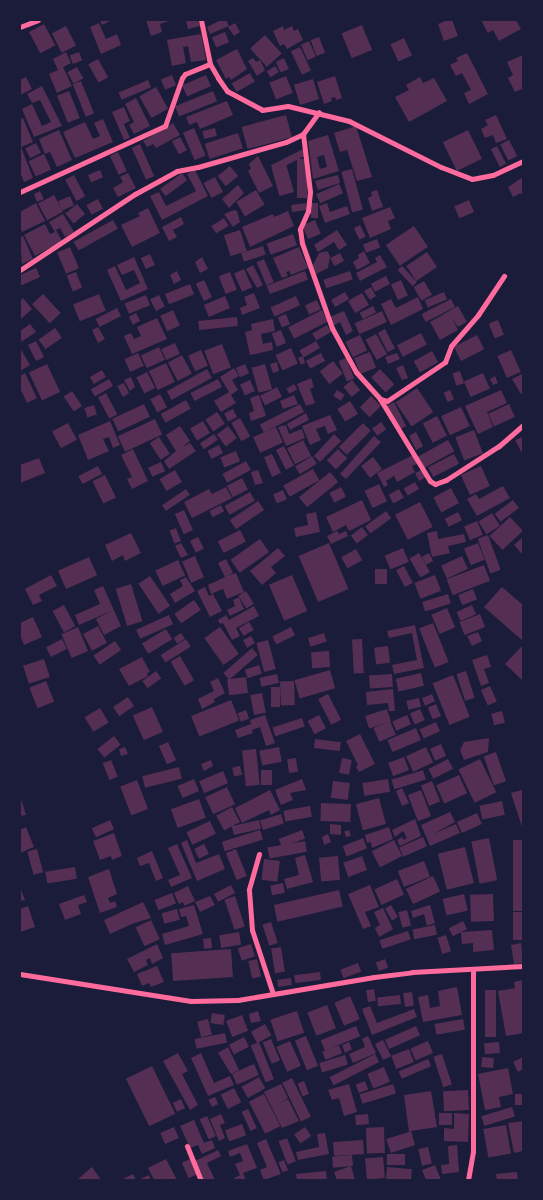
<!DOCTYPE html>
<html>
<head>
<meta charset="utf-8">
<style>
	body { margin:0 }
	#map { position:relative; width:543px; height:1200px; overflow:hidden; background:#1b1b3a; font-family:"Fira Sans",sans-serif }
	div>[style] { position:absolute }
	.building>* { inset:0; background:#542f53; transform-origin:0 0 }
	.minor>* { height:5px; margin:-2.5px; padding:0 2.5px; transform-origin:2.5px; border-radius:2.5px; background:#ff6b9d }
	span { translate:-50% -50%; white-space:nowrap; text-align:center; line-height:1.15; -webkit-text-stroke:5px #1b1b3a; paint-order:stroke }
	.frame { position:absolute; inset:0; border:21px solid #1b1b3a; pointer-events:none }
</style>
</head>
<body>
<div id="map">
	<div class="building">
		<div style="clip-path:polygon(100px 20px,112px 20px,102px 25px)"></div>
		<div style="clip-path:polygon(146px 20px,172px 20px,160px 24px,162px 32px,151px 36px)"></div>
		<div style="clip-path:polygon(186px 20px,198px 20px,200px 26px,188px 29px)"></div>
		<div style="clip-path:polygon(221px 20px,226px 20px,229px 26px,210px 34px,207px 27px)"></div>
		<div style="clip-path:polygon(448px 20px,452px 20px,458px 36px,444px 41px,438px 24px)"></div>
		<div style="clip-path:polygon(481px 20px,516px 20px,521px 29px,499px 41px,493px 30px,488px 33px)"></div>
		<div style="clip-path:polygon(99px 23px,106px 39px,117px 34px,121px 45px,101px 54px,90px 27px)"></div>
		<div style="clip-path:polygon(235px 23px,240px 32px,234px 36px,228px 27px)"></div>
		<div style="left:44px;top:24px;width:24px;height:17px;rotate:62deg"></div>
		<div style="left:362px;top:25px;width:27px;height:22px;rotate:68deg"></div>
		<div style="left:66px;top:26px;width:22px;height:16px;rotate:63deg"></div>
		<div style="clip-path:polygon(283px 26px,284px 30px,292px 26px,294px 31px,298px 29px,303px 40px,287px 49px,284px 44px,280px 46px,273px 31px)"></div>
		<div style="left:225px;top:32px;width:11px;height:14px;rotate:68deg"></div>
		<div style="clip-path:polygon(201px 34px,206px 60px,191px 62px,188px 46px,183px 47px,186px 63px,172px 66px,167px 40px)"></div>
		<div style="left:265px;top:35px;width:25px;height:20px;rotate:48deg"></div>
		<div style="left:319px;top:37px;width:17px;height:9px;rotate:69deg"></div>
		<div style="left:404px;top:38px;width:19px;height:15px;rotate:65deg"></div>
		<div style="left:309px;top:41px;width:17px;height:9px;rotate:66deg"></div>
		<div style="left:300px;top:47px;width:26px;height:10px;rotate:65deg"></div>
		<div style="clip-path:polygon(237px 49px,247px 69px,231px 80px,229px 77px,226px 79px,216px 60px)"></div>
		<div style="clip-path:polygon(66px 52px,71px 63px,63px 67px,72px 86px,57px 93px,49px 74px,58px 70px,53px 59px)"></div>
		<div style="left:79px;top:52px;width:9px;height:10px;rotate:69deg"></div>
		<div style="clip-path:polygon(467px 53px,488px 94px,469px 104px,464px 93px,471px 90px,462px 73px,456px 76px,450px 65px,458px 61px,456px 58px)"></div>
		<div style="clip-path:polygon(523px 55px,523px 93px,521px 89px,515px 92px,508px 78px,513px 75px,507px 62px)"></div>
		<div style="clip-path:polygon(253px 58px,256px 62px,260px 60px,265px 70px,257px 76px,248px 61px)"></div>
		<div style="left:284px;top:58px;width:12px;height:9px;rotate:66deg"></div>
		<div style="left:98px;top:59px;width:21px;height:11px;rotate:61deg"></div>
		<div style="left:275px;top:66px;width:7px;height:10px;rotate:56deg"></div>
		<div style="left:77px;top:67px;width:13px;height:11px;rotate:61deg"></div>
		<div style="left:250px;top:73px;width:10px;height:21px;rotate:61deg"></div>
		<div style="left:172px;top:75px;width:11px;height:12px;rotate:68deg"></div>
		<div style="left:206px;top:75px;width:12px;height:26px;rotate:66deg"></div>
		<div style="left:286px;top:76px;width:18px;height:18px;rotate:68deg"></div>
		<div style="clip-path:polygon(335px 76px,342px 98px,336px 100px,335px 97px,331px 98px,332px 101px,324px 104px,317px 82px)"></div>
		<div style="clip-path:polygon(26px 77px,32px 89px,20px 95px,20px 80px)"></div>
		<div style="clip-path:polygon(420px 77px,423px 83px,434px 78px,447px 101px,409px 122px,395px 97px,409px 90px,406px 85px)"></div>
		<div style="left:313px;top:79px;width:21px;height:20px;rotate:73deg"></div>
		<div style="left:148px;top:80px;width:8px;height:32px;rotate:67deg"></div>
		<div style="left:81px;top:81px;width:35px;height:9px;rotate:68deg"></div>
		<div style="clip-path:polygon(42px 86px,62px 126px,34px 137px,22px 109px,32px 104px,42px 126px,51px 122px,40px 100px,32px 103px,27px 94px)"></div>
		<div style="left:156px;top:87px;width:25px;height:19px;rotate:61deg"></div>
		<div style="left:69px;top:91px;width:29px;height:13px;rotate:68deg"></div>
		<div style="left:213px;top:91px;width:11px;height:41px;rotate:68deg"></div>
		<div style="clip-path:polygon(136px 98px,150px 126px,134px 134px,129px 125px,134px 122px,125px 104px)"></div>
		<div style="clip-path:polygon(227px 101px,233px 115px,200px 129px,197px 122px,189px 125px,186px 117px)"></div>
		<div style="clip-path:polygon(124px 107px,130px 121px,124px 124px,130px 138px,124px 140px,112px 112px)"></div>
		<div style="left:286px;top:115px;width:23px;height:46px;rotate:75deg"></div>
		<div style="clip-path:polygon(496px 115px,507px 139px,496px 143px,493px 135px,485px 138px,481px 129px,488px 125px,485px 120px)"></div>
		<div style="clip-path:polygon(23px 118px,33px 142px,21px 147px,33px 178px,24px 182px,20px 172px,20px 119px)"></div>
		<div style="clip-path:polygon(103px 119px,113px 142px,75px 158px,63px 132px,85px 122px,93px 139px,100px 136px,94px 123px)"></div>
		<div style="clip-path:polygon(173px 123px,180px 135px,156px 148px,153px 144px,147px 147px,143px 141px)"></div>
		<div style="clip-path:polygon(356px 126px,372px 177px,357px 181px,347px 150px,340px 152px,334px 133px)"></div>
		<div style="left:194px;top:128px;width:30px;height:12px;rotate:67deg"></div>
		<div style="left:215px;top:128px;width:8px;height:13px;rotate:76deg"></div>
		<div style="clip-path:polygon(59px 130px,72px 160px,57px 167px,50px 152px,45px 154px,39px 139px)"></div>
		<div style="left:468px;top:130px;width:32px;height:28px;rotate:64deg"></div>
		<div style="left:238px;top:133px;width:16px;height:35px;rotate:72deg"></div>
		<div style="clip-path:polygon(evenodd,328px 135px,339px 171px,313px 179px,308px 141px,328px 135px,324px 155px,327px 167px,320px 169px,317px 157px,324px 155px)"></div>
		<div style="left:180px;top:137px;width:15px;height:9px;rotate:62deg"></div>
		<div style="left:509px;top:140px;width:18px;height:10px;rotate:63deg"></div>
		<div style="left:36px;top:143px;width:11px;height:12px;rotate:63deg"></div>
		<div style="left:140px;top:144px;width:35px;height:9px;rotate:66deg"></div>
		<div style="left:497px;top:146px;width:20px;height:7px;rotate:63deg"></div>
		<div style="left:303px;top:149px;width:7px;height:36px;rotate:63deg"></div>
		<div style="left:118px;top:152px;width:21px;height:9px;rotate:65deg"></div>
		<div style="left:44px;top:154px;width:17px;height:17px;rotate:65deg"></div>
		<div style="clip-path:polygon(258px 156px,273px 186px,259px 193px,248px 171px,251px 169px,249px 164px)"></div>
		<div style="left:297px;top:159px;width:10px;height:39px"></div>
		<div style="left:286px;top:164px;width:29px;height:15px;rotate:74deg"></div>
		<div style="left:230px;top:166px;width:13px;height:16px;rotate:51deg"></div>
		<div style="left:352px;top:169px;width:42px;height:11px;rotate:75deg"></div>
		<div style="left:100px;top:170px;width:8px;height:13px;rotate:67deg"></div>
		<div style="clip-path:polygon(195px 170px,208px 196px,162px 220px,150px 196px,159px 192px,166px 206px,196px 191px,187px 174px)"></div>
		<div style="clip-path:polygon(128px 173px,136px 188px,118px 197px,113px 188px,123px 182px,120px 177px)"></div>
		<div style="left:182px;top:173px;width:9px;height:27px;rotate:54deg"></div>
		<div style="left:74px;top:175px;width:24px;height:10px;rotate:62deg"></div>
		<div style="clip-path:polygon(338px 175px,340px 183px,318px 190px,315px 181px)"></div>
		<div style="left:215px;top:177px;width:17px;height:13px;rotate:62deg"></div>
		<div style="clip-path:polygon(523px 177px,523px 198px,521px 193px,513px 197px,508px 187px)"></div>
		<div style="left:339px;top:184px;width:10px;height:25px;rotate:66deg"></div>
		<div style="clip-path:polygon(238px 185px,244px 193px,229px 208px,222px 199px)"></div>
		<div style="left:256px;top:190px;width:17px;height:23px;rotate:59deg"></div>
		<div style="clip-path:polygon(377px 190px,383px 207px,372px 211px,368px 198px,372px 196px,371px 192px)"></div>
		<div style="clip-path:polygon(40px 191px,44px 199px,37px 202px,34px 194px)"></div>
		<div style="left:54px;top:195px;width:19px;height:18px;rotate:62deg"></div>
		<div style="left:70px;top:196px;width:10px;height:13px;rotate:66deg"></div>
		<div style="left:98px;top:199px;width:11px;height:13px;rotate:63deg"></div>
		<div style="left:469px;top:200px;width:13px;height:16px;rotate:67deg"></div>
		<div style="clip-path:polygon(36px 203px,45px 221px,22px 232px,20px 227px,20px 212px)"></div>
		<div style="left:306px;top:203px;width:7px;height:15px;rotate:82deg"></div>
		<div style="left:311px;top:203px;width:7px;height:15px"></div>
		<div style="clip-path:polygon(327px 203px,330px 212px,347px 206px,350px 214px,325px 223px,319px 206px)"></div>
		<div style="left:77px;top:204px;width:13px;height:15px;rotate:51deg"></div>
		<div style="clip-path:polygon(390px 207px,395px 218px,388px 221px,391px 229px,370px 238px,362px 218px)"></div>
		<div style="clip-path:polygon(148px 208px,160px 233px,132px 247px,121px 225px,140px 216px,138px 213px)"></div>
		<div style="clip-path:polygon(234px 210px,237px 211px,240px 222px,233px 227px,224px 214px)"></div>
		<div style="clip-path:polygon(288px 211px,294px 226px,250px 247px,242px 227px,273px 214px,274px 217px)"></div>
		<div style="clip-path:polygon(63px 214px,74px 232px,65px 237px,60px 228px,56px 230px,62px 241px,35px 256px,24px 235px,45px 224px,50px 234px,55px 232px,49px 222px)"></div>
		<div style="clip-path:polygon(181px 217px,184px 224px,173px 230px,177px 237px,169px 241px,162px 227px)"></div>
		<div style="left:224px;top:218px;width:9px;height:15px;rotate:58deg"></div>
		<div style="left:113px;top:220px;width:10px;height:45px;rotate:61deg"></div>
		<div style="left:315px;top:220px;width:15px;height:14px;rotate:67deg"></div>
		<div style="left:360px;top:225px;width:13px;height:7px;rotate:63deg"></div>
		<div style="left:414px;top:226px;width:25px;height:34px;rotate:56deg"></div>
		<div style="left:240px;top:230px;width:22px;height:17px;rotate:72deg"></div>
		<div style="clip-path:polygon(337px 230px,347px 245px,339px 250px,334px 242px,318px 252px,314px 245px)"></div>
		<div style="left:293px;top:234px;width:12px;height:28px;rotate:70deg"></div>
		<div style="clip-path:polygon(23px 236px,33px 259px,22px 264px,20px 237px)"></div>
		<div style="left:377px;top:239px;width:9px;height:15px;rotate:69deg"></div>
		<div style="left:263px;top:246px;width:9px;height:23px;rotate:72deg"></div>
		<div style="left:70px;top:247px;width:23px;height:14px;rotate:67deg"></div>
		<div style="clip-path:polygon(299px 247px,308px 268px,291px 275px,289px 271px,286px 272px,288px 276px,282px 278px,273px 258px)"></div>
		<div style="clip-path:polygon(327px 251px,330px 256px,328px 268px,316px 274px,313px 265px,319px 253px)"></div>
		<div style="clip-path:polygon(364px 251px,370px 263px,357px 270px,353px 262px,359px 258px,358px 255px)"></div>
		<div style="left:427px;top:252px;width:18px;height:25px;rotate:56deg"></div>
		<div style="left:340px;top:253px;width:9px;height:11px;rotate:63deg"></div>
		<div style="left:150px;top:254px;width:12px;height:10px;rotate:66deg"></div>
		<div style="clip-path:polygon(380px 255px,387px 267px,360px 281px,356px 273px,377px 262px,375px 258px)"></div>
		<div style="clip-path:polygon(134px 257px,148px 289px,121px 301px,107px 270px,115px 266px,126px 290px,140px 283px,134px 270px,122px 275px,117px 265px)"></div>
		<div style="clip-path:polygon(202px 257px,208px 269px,200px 273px,195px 262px)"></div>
		<div style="left:264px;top:259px;width:25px;height:8px;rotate:67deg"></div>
		<div style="clip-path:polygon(253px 265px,263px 285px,257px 288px,246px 269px)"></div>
		<div style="left:402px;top:266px;width:22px;height:6px;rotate:47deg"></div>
		<div style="clip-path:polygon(36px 268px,40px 277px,20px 286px,20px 275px)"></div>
		<div style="left:244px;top:269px;width:20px;height:11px;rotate:66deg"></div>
		<div style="clip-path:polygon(177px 271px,181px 280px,174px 284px,170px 275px)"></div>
		<div style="left:305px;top:271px;width:9px;height:41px;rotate:69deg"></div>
		<div style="left:350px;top:271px;width:9px;height:28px;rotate:72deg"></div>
		<div style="left:76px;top:272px;width:17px;height:10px;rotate:69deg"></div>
		<div style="left:230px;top:272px;width:19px;height:12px;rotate:69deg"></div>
		<div style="left:386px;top:276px;width:9px;height:17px;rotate:63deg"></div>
		<div style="left:204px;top:280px;width:19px;height:9px;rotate:65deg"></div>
		<div style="left:401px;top:280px;width:17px;height:11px;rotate:66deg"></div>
		<div style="left:424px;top:281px;width:16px;height:12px;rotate:60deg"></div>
		<div style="left:190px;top:284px;width:11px;height:27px;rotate:68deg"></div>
		<div style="clip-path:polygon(371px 287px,376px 296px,370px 300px,364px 291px)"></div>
		<div style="left:345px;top:292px;width:8px;height:16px;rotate:60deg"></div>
		<div style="left:444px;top:292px;width:8px;height:21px;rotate:67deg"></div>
		<div style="clip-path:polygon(254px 293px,260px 308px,242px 315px,240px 308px,247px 305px,244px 297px)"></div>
		<div style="left:362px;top:293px;width:14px;height:16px;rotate:60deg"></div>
		<div style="left:43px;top:294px;width:26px;height:15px;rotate:47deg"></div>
		<div style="left:99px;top:294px;width:18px;height:28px;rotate:68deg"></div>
		<div style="left:146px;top:295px;width:11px;height:23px;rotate:68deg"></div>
		<div style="left:159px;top:295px;width:13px;height:10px;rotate:63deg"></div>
		<div style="left:225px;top:296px;width:13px;height:23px;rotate:67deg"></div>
		<div style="left:296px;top:296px;width:10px;height:28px;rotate:66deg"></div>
		<div style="clip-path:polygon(418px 297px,423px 309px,391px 325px,381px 304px,391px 299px,396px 308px)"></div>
		<div style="clip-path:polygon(23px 298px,32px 309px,20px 320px,20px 301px)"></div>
		<div style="left:451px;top:299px;width:9px;height:33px;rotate:63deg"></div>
		<div style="left:317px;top:300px;width:10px;height:13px;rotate:66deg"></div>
		<div style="left:373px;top:306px;width:7px;height:15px;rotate:63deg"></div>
		<div style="clip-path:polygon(458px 306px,467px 322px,458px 327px,452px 318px,458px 330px,440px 340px,430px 322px)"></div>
		<div style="left:117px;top:308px;width:9px;height:24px;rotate:63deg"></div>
		<div style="left:173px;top:310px;width:17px;height:14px;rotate:66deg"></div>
		<div style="left:322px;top:310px;width:13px;height:38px;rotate:63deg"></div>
		<div style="clip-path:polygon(344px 311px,353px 331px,346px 335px,340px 322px,334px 325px,330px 317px)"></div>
		<div style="left:382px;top:311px;width:12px;height:30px;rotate:66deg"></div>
		<div style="left:136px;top:313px;width:9px;height:8px;rotate:63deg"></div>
		<div style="left:286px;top:314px;width:11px;height:9px;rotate:68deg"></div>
		<div style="left:237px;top:317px;width:9px;height:39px;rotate:84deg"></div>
		<div style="clip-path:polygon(157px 318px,167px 339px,132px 354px,124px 336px,131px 333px,134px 339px,141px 336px,137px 327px)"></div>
		<div style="clip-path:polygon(273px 319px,275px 331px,261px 334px,263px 344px,272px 342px,273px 350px,250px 355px,245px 332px,252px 330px,251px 324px)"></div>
		<div style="left:498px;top:320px;width:16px;height:10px;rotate:68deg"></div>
		<div style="clip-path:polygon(30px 324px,36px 332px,21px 342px,20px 331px)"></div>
		<div style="left:327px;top:325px;width:8px;height:17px;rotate:60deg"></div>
		<div style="clip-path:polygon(98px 327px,105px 339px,98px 343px,92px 330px)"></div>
		<div style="left:55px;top:328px;width:12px;height:20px;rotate:55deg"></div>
		<div style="left:385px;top:329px;width:22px;height:8px;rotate:63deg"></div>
		<div style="left:281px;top:330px;width:14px;height:10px;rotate:69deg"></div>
		<div style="left:421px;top:333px;width:13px;height:27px;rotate:63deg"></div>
		<div style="left:376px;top:334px;width:23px;height:12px;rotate:61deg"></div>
		<div style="left:360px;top:335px;width:17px;height:16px;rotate:65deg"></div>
		<div style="left:477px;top:335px;width:16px;height:26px;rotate:63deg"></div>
		<div style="left:36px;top:341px;width:18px;height:9px;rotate:63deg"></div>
		<div style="left:316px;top:341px;width:8px;height:19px;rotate:60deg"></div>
		<div style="left:175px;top:343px;width:12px;height:15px;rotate:66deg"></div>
		<div style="left:222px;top:344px;width:25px;height:19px;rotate:69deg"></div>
		<div style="left:159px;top:347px;width:14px;height:20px;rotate:65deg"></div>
		<div style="clip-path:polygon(20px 348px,30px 365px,20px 371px)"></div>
		<div style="left:291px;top:348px;width:17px;height:17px;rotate:66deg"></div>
		<div style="left:201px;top:350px;width:17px;height:14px;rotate:66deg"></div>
		<div style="left:511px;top:350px;width:24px;height:15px;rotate:66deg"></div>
		<div style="left:432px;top:351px;width:13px;height:21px;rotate:61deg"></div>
		<div style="left:370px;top:352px;width:17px;height:17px;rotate:69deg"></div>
		<div style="left:138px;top:353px;width:14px;height:15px;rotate:65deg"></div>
		<div style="left:321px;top:353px;width:9px;height:17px;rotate:63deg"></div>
		<div style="clip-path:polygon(397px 353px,400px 359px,388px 364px,385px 357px)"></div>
		<div style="left:182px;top:355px;width:21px;height:16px;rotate:62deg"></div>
		<div style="clip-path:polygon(303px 356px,305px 363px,301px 365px,298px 358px)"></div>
		<div style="left:346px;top:358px;width:22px;height:8px;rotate:68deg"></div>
		<div style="left:333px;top:361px;width:16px;height:17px;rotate:52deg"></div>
		<div style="clip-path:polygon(277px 362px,279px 371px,273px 373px,270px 364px)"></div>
		<div style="left:166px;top:363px;width:21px;height:19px;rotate:65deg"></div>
		<div style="left:47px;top:364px;width:31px;height:20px;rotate:65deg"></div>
		<div style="left:245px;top:364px;width:10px;height:10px;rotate:66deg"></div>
		<div style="left:265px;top:364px;width:26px;height:14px;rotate:74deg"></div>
		<div style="clip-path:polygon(403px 365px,408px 378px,402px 380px,396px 368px)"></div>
		<div style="clip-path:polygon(234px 368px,239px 376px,232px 380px,238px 390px,231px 395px,236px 403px,221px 412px,214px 401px,229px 392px,220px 377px)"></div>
		<div style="left:207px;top:369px;width:10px;height:46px;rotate:61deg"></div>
		<div style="left:380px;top:369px;width:21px;height:12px;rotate:47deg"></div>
		<div style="left:102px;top:370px;width:8px;height:14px;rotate:60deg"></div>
		<div style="left:460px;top:371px;width:13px;height:8px;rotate:72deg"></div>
		<div style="left:147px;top:372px;width:18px;height:12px;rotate:63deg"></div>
		<div style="clip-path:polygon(25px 373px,37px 398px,27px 403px,20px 388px,20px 376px)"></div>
		<div style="left:483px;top:373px;width:17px;height:21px;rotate:66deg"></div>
		<div style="clip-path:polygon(522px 374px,523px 393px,521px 394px,512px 379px)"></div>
		<div style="clip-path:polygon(495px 376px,498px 383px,493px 385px,490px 379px)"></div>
		<div style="clip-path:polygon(131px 377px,135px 387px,130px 391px,124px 380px)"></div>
		<div style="clip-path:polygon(311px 378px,314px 387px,310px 389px,315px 403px,306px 406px,297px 384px)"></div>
		<div style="left:109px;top:379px;width:8px;height:21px;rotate:60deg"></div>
		<div style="left:218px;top:379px;width:9px;height:31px;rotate:63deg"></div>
		<div style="left:250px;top:380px;width:12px;height:11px;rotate:66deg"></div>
		<div style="left:352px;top:380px;width:13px;height:11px;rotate:51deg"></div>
		<div style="clip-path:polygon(124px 383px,129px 393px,123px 397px,117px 386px)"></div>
		<div style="left:294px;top:384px;width:6px;height:9px;rotate:59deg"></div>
		<div style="left:277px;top:387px;width:11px;height:19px;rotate:63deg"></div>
		<div style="left:417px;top:388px;width:29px;height:26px;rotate:56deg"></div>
		<div style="left:337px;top:390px;width:9px;height:7px;rotate:32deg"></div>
		<div style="left:450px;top:390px;width:10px;height:7px;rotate:66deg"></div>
		<div style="clip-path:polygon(501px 390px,507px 403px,487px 412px,493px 427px,478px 434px,465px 406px)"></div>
		<div style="left:72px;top:391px;width:18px;height:10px;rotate:56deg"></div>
		<div style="left:106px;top:393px;width:24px;height:9px;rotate:62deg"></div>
		<div style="left:160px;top:394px;width:15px;height:11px;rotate:62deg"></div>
		<div style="clip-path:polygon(259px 395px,266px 416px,251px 421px,249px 413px,254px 411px,250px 398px)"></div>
		<div style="clip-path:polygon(294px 395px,298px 404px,283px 409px,280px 401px)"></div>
		<div style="left:371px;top:396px;width:14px;height:16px;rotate:45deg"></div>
		<div style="left:186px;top:400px;width:10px;height:29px;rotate:61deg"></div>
		<div style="left:350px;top:401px;width:15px;height:15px;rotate:58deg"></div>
		<div style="left:394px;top:402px;width:27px;height:8px;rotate:63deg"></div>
		<div style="left:144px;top:404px;width:14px;height:35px;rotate:65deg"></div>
		<div style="left:300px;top:404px;width:9px;height:45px;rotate:63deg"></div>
		<div style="left:509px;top:404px;width:14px;height:23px;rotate:65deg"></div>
		<div style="left:94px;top:405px;width:10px;height:10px;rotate:73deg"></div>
		<div style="left:461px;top:407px;width:21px;height:22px;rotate:65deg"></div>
		<div style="left:233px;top:409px;width:9px;height:10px;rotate:63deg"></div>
		<div style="left:217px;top:412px;width:14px;height:14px;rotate:56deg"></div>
		<div style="clip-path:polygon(306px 413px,309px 420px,290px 430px,287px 424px)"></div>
		<div style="clip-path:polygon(330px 415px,337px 430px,328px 434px,325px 426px,316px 429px,321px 440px,310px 445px,302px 426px)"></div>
		<div style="left:437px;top:416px;width:22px;height:16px;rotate:63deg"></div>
		<div style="left:240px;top:418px;width:21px;height:10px;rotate:61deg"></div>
		<div style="left:155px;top:419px;width:17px;height:41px;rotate:65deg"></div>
		<div style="clip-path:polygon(110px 421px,120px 445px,113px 448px,109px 437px,103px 439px,109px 451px,88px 460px,78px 435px)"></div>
		<div style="left:203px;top:421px;width:14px;height:15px;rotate:60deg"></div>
		<div style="left:381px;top:422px;width:9px;height:11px;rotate:54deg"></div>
		<div style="left:68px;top:423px;width:19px;height:18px;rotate:62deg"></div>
		<div style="left:363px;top:423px;width:11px;height:34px;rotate:45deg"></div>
		<div style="clip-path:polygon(286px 425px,289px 434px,302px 429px,305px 438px,286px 446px,278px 427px)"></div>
		<div style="clip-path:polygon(180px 426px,190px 441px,182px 447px,190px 443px,196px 451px,169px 469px,164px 461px,176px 451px,166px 435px)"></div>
		<div style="left:228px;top:426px;width:15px;height:14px;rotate:53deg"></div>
		<div style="left:276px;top:427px;width:17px;height:25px;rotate:66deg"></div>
		<div style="left:474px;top:430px;width:25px;height:20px;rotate:69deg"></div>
		<div style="left:416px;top:432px;width:16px;height:8px;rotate:63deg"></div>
		<div style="left:214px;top:434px;width:7px;height:17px;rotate:56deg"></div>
		<div style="clip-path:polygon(334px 434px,341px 441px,320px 462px,314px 456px)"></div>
		<div style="clip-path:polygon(374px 436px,381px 442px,346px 479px,340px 474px)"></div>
		<div style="left:159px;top:437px;width:20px;height:11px;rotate:57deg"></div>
		<div style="clip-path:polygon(523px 437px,523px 455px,515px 440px)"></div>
		<div style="left:303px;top:440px;width:18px;height:18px;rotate:63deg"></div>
		<div style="left:448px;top:440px;width:13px;height:34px;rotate:61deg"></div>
		<div style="left:219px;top:445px;width:9px;height:13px;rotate:63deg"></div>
		<div style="left:284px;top:446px;width:22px;height:9px;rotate:63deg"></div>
		<div style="clip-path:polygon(133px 449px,148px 481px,132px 489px,127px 479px,132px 477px,121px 455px)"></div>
		<div style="left:338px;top:449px;width:13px;height:16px;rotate:45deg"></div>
		<div style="left:236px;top:451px;width:11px;height:17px;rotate:68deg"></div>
		<div style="clip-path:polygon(272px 454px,281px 473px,272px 477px,264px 457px)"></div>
		<div style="left:454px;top:454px;width:11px;height:29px;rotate:63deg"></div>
		<div style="clip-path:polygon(413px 455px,417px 464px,412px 466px,415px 472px,397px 482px,394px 476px,386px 481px,388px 485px,384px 487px,377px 473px)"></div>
		<div style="left:312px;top:456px;width:9px;height:20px;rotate:58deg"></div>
		<div style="left:373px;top:457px;width:15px;height:15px;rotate:53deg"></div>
		<div style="clip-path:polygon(39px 458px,45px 473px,20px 483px,20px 465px)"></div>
		<div style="left:246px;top:461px;width:10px;height:27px;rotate:61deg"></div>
		<div style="left:161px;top:462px;width:10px;height:14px;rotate:66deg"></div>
		<div style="left:98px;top:466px;width:9px;height:22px;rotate:63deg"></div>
		<div style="left:481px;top:466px;width:22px;height:22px;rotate:66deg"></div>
		<div style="left:313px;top:469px;width:13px;height:34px;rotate:61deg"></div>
		<div style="left:175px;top:470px;width:14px;height:18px;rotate:60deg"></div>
		<div style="clip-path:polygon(258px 470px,263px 483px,255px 485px,251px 472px)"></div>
		<div style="clip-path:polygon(422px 470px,426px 477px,419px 481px,415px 473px)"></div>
		<div style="left:330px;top:472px;width:13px;height:40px;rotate:51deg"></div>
		<div style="left:105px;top:475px;width:25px;height:14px;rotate:64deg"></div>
		<div style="left:242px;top:478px;width:13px;height:17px;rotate:63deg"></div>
		<div style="left:415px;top:482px;width:8px;height:13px;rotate:60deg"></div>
		<div style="left:379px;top:484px;width:19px;height:16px;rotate:65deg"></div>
		<div style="clip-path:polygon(503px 486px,510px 498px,477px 516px,467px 499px,476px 494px,479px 499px)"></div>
		<div style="clip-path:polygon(226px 487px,232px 498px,192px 518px,184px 502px,209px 489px,212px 494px)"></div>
		<div style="left:341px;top:487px;width:11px;height:13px;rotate:63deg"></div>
		<div style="left:451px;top:488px;width:17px;height:20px;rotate:62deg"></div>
		<div style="left:186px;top:489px;width:7px;height:29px;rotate:56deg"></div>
		<div style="left:399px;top:489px;width:10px;height:12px;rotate:61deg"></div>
		<div style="left:283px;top:490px;width:10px;height:11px;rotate:66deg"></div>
		<div style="left:250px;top:492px;width:10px;height:29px;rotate:61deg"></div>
		<div style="clip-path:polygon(362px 500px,371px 520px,349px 531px,346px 525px,333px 532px,326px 517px)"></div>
		<div style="left:513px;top:500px;width:10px;height:23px;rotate:53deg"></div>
		<div style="left:258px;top:501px;width:11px;height:34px;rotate:56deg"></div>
		<div style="left:420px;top:502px;width:28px;height:28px;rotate:63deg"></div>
		<div style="left:221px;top:505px;width:7px;height:13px;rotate:63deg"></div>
		<div style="left:184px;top:510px;width:22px;height:10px;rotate:66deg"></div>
		<div style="left:386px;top:511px;width:9px;height:26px;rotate:54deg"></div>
		<div style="clip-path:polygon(316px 512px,320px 532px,296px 537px,294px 528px,308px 525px,306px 514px)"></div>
		<div style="left:458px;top:512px;width:9px;height:15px;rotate:63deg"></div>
		<div style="left:492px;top:513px;width:15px;height:16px;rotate:58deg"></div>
		<div style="left:510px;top:517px;width:19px;height:28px;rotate:47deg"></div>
		<div style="left:477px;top:521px;width:15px;height:14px;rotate:67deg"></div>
		<div style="left:362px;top:527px;width:10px;height:14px;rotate:53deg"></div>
		<div style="left:176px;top:528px;width:14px;height:7px;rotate:69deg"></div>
		<div style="left:240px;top:530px;width:13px;height:25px;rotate:63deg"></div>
		<div style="clip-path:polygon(337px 531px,339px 534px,346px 531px,348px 536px,331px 544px,327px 536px)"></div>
		<div style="clip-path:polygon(437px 531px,438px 539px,464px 534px,466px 542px,448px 546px,450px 553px,432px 557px,427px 533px)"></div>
		<div style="clip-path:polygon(131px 533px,141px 553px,125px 561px,123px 555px,112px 561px,105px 545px)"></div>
		<div style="left:488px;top:535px;width:37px;height:11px;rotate:70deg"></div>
		<div style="left:198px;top:537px;width:13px;height:9px;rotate:63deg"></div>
		<div style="clip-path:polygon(523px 537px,523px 555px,514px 545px)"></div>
		<div style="left:260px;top:539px;width:16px;height:36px;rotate:55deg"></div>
		<div style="clip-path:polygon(181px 543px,188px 555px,181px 558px,175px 546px)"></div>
		<div style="left:329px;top:543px;width:50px;height:33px;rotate:67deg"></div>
		<div style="left:478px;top:543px;width:18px;height:15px;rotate:68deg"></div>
		<div style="clip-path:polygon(278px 548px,285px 556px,271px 567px,276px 573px,262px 585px,250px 571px)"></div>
		<div style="left:403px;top:548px;width:15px;height:20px;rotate:67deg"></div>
		<div style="left:356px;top:549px;width:13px;height:17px;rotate:61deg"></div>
		<div style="left:419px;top:553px;width:22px;height:11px;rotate:60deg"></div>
		<div style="left:429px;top:553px;width:9px;height:8px;rotate:63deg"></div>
		<div style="left:195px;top:556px;width:23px;height:14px;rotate:67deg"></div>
		<div style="left:462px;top:556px;width:14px;height:23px;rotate:65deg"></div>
		<div style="left:89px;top:557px;width:20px;height:34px;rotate:66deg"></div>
		<div style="clip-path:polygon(226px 559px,233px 573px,227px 576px,236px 573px,244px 592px,227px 599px,223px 589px,211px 594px,208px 585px,225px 577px,218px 563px)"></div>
		<div style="left:178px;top:560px;width:17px;height:25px;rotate:65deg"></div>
		<div style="left:484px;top:565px;width:17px;height:40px;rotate:69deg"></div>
		<div style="left:404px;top:566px;width:19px;height:9px;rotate:62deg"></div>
		<div style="left:387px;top:569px;width:15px;height:12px;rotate:90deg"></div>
		<div style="clip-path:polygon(51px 575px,57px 586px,39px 595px,42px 601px,33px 605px,25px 589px)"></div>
		<div style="left:292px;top:575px;width:39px;height:25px;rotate:67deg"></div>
		<div style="left:435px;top:575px;width:17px;height:22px;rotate:69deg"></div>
		<div style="left:150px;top:576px;width:36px;height:14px;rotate:56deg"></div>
		<div style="clip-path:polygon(186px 577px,195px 591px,175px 603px,170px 594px,183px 586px,180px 580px)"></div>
		<div style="left:131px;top:584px;width:39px;height:16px;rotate:73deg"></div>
		<div style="clip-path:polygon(103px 586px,121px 626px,104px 635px,96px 619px,111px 611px,79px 625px,75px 615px,100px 604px,94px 590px)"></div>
		<div style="clip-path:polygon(205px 587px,209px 596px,213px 594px,222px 611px,210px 617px,197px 591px)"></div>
		<div style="clip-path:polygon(502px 587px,523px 605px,523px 641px,484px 607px)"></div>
		<div style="left:473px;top:589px;width:11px;height:16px;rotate:68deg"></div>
		<div style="left:246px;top:591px;width:15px;height:9px;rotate:58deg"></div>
		<div style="left:448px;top:594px;width:10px;height:27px;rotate:73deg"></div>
		<div style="clip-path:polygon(239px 597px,244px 609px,230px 616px,227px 610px,235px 606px,233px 600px)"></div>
		<div style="left:194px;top:600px;width:12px;height:24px;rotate:55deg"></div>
		<div style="left:64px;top:605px;width:24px;height:13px;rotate:62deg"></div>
		<div style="left:472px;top:605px;width:10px;height:17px;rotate:66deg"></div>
		<div style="clip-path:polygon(254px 606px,259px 616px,236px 628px,240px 636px,232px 640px,223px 623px,220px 624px,218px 620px,226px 615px,229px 620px)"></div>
		<div style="left:447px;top:608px;width:21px;height:17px;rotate:67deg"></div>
		<div style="left:480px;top:614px;width:14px;height:22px;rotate:69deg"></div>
		<div style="left:169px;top:615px;width:10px;height:36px;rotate:66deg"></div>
		<div style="clip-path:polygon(33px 617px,42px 637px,24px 645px,20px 635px,20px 623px)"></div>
		<div style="left:249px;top:622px;width:9px;height:12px;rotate:58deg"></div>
		<div style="left:433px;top:623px;width:42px;height:15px;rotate:68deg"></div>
		<div style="clip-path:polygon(415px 625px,424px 668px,394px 674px,392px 665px,417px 660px,412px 633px,389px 638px,387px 631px)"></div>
		<div style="left:98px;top:626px;width:19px;height:17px;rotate:62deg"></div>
		<div style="left:78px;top:627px;width:26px;height:18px;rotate:67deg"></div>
		<div style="left:220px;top:627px;width:33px;height:19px;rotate:55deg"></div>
		<div style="left:291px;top:627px;width:9px;height:21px;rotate:63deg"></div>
		<div style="left:166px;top:629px;width:12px;height:28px;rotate:59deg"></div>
		<div style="clip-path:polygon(478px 632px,482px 641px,472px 646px,467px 636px)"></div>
		<div style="left:181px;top:633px;width:7px;height:9px;rotate:56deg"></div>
		<div style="left:324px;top:633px;width:9px;height:17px;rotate:72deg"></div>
		<div style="clip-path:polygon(251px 636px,255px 643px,247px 648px,243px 640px)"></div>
		<div style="left:62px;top:639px;width:11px;height:18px;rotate:63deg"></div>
		<div style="left:186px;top:639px;width:9px;height:30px;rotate:58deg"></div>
		<div style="left:362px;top:639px;width:34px;height:10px;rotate:87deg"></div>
		<div style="left:268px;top:640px;width:30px;height:12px;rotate:75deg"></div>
		<div style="left:115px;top:641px;width:11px;height:26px;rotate:56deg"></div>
		<div style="clip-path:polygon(523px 645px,523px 681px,505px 664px)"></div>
		<div style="left:388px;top:646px;width:17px;height:14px;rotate:83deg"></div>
		<div style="left:252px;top:648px;width:9px;height:38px;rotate:49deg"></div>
		<div style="left:329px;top:651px;width:16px;height:18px;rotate:86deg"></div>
		<div style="clip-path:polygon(487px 655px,491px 667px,484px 669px,489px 683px,481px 686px,472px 660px)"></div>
		<div style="left:180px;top:656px;width:28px;height:11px;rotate:60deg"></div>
		<div style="clip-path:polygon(142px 657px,150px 672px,147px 673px,148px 676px,129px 686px,119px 669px)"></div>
		<div style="left:44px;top:659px;width:19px;height:22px;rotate:72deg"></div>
		<div style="left:259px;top:665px;width:9px;height:15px;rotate:72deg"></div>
		<div style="left:330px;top:670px;width:19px;height:37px;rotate:74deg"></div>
		<div style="left:156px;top:671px;width:9px;height:17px;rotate:54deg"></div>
		<div style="left:466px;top:671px;width:28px;height:10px;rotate:72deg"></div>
		<div style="left:421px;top:673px;width:13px;height:26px;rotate:77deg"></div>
		<div style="left:277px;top:674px;width:9px;height:18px;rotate:77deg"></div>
		<div style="left:392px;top:674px;width:13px;height:23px;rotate:86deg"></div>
		<div style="left:453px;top:675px;width:45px;height:22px;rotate:68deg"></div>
		<div style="left:246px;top:677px;width:16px;height:19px;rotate:83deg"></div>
		<div style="clip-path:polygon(218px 678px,225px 693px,214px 699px,215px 702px,202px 709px,198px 699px,214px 691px,210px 682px)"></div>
		<div style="left:46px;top:681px;width:22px;height:18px;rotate:68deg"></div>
		<div style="left:294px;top:681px;width:24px;height:14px;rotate:88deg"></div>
		<div style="left:490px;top:686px;width:17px;height:10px;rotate:66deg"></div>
		<div style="left:271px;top:687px;width:9px;height:20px"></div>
		<div style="clip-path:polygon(393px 689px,395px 711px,389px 711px,388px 703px,367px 705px,366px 692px)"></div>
		<div style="left:262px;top:693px;width:20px;height:12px;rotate:79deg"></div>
		<div style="left:328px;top:694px;width:29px;height:11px;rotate:63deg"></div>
		<div style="left:432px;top:694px;width:8px;height:11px;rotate:67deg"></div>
		<div style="left:128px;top:697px;width:11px;height:18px;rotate:56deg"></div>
		<div style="left:419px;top:698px;width:9px;height:13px;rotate:77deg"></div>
		<div style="left:231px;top:700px;width:22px;height:43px;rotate:68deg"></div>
		<div style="left:436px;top:704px;width:13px;height:9px;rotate:67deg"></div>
		<div style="left:152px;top:707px;width:27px;height:21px;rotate:66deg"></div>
		<div style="left:100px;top:708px;width:17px;height:18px;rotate:59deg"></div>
		<div style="left:387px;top:709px;width:13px;height:23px;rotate:72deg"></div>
		<div style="left:420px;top:709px;width:12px;height:11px;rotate:66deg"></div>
		<div style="left:246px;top:710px;width:9px;height:9px;rotate:69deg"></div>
		<div style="left:502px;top:711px;width:12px;height:11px;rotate:76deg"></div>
		<div style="clip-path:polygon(265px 715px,275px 743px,266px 746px,260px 727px,252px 730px,253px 733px,238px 738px,235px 730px,251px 724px,250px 720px)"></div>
		<div style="left:319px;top:715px;width:15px;height:13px;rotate:62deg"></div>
		<div style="left:407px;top:715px;width:10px;height:16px;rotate:66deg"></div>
		<div style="left:302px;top:718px;width:9px;height:31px;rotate:72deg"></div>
		<div style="left:390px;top:721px;width:15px;height:18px;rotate:67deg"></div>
		<div style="left:436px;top:722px;width:10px;height:18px;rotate:66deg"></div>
		<div style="left:416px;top:728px;width:13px;height:31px;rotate:67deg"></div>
		<div style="clip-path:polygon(360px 734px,375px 764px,359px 772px,356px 767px,358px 765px,346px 741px)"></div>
		<div style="left:114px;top:736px;width:11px;height:21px;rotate:52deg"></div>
		<div style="clip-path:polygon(489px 738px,488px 752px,464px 760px,460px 750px,464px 742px)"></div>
		<div style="left:315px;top:739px;width:26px;height:9px;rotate:7deg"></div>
		<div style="left:168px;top:742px;width:20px;height:10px;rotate:66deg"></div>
		<div style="left:441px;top:744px;width:13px;height:12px;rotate:67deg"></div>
		<div style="clip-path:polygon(125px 747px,128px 754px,121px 756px,119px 749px)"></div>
		<div style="left:279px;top:747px;width:15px;height:20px;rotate:79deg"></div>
		<div style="left:426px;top:747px;width:17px;height:22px;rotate:65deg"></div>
		<div style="left:256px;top:749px;width:36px;height:14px;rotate:84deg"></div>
		<div style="left:496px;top:752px;width:31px;height:13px;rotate:71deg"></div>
		<div style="left:404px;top:757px;width:14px;height:17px;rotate:69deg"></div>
		<div style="left:296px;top:758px;width:14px;height:9px;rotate:82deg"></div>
		<div style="left:342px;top:758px;width:10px;height:15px;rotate:11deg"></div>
		<div style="left:448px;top:759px;width:11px;height:22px;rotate:63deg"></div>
		<div style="left:480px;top:759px;width:37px;height:24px;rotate:64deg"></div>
		<div style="left:111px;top:760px;width:18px;height:9px;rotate:68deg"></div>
		<div style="clip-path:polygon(211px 760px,213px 766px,204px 771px,201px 764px)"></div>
		<div style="left:240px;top:766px;width:9px;height:8px;rotate:77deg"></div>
		<div style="left:179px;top:767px;width:12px;height:38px;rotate:76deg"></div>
		<div style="left:261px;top:770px;width:11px;height:15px"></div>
		<div style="left:423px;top:770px;width:10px;height:33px;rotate:73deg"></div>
		<div style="left:223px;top:771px;width:13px;height:26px;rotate:67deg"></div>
		<div style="left:459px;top:775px;width:20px;height:25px;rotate:66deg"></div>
		<div style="left:194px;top:779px;width:13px;height:18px;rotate:67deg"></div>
		<div style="clip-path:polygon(302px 779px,306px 790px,290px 793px,293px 800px,281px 805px,275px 790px)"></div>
		<div style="left:388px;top:779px;width:13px;height:26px;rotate:81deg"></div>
		<div style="left:137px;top:780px;width:31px;height:18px;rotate:69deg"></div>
		<div style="left:333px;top:781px;width:17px;height:17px;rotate:7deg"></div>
		<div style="left:432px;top:781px;width:22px;height:12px;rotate:68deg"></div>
		<div style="left:227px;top:787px;width:19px;height:24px;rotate:65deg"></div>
		<div style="clip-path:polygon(402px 788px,409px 803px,402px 806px,396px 791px)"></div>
		<div style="clip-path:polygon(270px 790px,280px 810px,271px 815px,269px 810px,242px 823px,235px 808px)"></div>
		<div style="left:421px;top:790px;width:28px;height:14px;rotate:69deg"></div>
		<div style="clip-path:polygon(522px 790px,523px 793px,523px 830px,511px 793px)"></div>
		<div style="clip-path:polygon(20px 796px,26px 815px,20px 816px)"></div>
		<div style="left:379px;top:798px;width:27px;height:24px;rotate:75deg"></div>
		<div style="left:199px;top:799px;width:20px;height:30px;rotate:70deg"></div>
		<div style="left:502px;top:801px;width:14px;height:23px;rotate:78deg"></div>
		<div style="left:321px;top:803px;width:30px;height:18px;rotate:2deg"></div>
		<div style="left:310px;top:806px;width:11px;height:27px;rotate:80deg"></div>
		<div style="left:232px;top:807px;width:17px;height:18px;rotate:62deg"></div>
		<div style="clip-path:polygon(450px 812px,455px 822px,433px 834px,456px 824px,460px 833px,430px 846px,421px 825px)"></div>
		<div style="left:477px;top:813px;width:12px;height:22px;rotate:66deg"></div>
		<div style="left:281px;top:814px;width:10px;height:22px;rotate:73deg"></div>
		<div style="clip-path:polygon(415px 819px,421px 836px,400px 846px,397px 840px,402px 837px,404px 840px,407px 838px,403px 831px,395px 837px,392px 830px)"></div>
		<div style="left:110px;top:820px;width:10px;height:20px;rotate:66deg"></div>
		<div style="left:259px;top:820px;width:9px;height:28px;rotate:77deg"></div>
		<div style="left:210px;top:821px;width:14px;height:26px;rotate:65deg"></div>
		<div style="clip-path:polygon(330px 824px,341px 825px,341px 835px,330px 834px)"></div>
		<div style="clip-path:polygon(26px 827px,34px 847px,20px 853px,20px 830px)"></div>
		<div style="clip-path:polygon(389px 827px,393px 839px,372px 848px,371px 842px,367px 843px,365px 835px)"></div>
		<div style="left:260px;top:830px;width:10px;height:40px;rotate:73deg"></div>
		<div style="left:302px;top:830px;width:9px;height:25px;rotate:69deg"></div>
		<div style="left:349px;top:830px;width:6px;height:5px;rotate:72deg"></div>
		<div style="clip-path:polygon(114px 833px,122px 856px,112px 860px,111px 856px,100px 860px,93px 841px)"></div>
		<div style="clip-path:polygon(328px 834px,331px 842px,324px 845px,322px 837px)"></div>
		<div style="left:423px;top:837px;width:10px;height:26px;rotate:66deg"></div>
		<div style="left:363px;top:838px;width:11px;height:22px;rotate:68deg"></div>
		<div style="left:489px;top:838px;width:43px;height:18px;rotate:79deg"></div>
		<div style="clip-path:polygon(187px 840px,196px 863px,219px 854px,225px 869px,197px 881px,181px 843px)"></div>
		<div style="left:394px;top:840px;width:18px;height:25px;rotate:63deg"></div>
		<div style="left:513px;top:840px;width:10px;height:71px"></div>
		<div style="left:305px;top:841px;width:11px;height:38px;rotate:80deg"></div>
		<div style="clip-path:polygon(177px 844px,192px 878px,171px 887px,168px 880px,180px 875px,168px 848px)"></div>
		<div style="left:204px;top:844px;width:11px;height:11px;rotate:63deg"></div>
		<div style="left:465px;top:847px;width:37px;height:28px;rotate:76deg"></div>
		<div style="left:37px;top:849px;width:24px;height:10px;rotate:75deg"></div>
		<div style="left:236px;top:849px;width:29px;height:11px;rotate:68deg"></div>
		<div style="clip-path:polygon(152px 851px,163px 878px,156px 881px,149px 863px,140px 866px,137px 858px)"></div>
		<div style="clip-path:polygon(305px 855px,313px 882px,287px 889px,284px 879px,299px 875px,295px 858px)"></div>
		<div style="left:338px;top:856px;width:24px;height:19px;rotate:85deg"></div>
		<div style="left:362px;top:856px;width:15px;height:20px;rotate:70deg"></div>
		<div style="left:264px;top:859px;width:16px;height:21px;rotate:7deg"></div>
		<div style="left:424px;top:861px;width:17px;height:28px;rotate:69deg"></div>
		<div style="left:75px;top:867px;width:12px;height:30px;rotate:81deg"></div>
		<div style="clip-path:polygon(109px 869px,117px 894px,108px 898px,110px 903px,115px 901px,117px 907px,100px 913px,88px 877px)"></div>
		<div style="left:433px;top:876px;width:17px;height:30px;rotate:65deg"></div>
		<div style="left:397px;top:879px;width:17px;height:25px;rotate:65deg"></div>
		<div style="left:283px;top:883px;width:10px;height:13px;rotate:79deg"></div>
		<div style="left:231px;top:885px;width:9px;height:19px;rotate:63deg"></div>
		<div style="clip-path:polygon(370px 885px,379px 907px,365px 912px,371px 926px,363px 929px,348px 894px)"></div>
		<div style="clip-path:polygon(188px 886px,195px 901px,184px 906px,183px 902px,179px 904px,174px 893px)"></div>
		<div style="clip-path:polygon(20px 887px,25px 900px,20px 901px)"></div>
		<div style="left:339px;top:890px;width:17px;height:67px;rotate:77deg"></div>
		<div style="left:172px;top:893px;width:11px;height:19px;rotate:68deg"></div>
		<div style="left:464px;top:894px;width:17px;height:22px;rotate:77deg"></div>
		<div style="left:493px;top:894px;width:27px;height:23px;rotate:88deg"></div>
		<div style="clip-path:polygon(84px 895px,87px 902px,78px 905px,81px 914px,65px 920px,59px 904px)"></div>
		<div style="clip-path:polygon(210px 896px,215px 905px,200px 912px,195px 902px)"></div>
		<div style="left:235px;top:896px;width:32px;height:11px;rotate:72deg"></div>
		<div style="clip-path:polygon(143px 902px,151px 918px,132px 924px,110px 934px,104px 920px)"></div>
		<div style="clip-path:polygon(194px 905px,203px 934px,165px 945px,162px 934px,189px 926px,186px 916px,181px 917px,179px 909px)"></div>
		<div style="left:391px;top:905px;width:14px;height:7px;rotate:60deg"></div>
		<div style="clip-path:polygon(430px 905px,435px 923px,427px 926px,424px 914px,413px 918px,411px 911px)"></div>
		<div style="clip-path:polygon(28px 906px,35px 927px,20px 932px,20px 909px)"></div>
		<div style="clip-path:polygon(383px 908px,393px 929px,379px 937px,375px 928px,380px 925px,374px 912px)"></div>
		<div style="left:177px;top:909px;width:11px;height:16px;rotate:75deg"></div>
		<div style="left:407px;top:910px;width:16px;height:9px;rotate:75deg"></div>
		<div style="left:513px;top:912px;width:9px;height:28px"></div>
		<div style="left:151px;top:920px;width:21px;height:17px;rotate:65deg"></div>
		<div style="left:463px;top:921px;width:9px;height:16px;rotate:63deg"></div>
		<div style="left:271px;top:922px;width:22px;height:9px;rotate:72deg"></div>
		<div style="left:435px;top:925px;width:10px;height:23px;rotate:79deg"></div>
		<div style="clip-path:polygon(492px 930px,494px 950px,473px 952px,473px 943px,462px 944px,461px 932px)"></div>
		<div style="left:408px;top:931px;width:9px;height:30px;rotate:72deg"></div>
		<div style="left:239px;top:932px;width:13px;height:20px;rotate:81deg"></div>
		<div style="left:446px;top:935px;width:17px;height:9px;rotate:73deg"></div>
		<div style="left:211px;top:938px;width:10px;height:8px;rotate:84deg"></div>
		<div style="clip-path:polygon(521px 943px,523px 963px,514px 964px,511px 945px)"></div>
		<div style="clip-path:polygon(157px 944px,163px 958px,152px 964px,150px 958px,146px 960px,148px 965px,134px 972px,127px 959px)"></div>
		<div style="left:251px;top:944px;width:13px;height:14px;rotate:72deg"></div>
		<div style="left:281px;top:947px;width:25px;height:10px;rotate:81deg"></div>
		<div style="left:231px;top:949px;width:28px;height:60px;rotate:86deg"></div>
		<div style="left:257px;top:959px;width:18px;height:9px;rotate:77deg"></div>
		<div style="left:385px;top:959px;width:9px;height:10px;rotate:69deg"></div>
		<div style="left:358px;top:963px;width:9px;height:19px;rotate:69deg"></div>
		<div style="clip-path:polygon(157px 966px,164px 982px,151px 987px,149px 983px,142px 986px,137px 974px)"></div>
		<div style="left:320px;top:972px;width:8px;height:26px;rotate:83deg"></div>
		<div style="left:291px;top:978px;width:7px;height:14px;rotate:82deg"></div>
		<div style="clip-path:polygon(523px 980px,523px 1033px,506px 1036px,498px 991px,515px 988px,514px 982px)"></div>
		<div style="clip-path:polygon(457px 987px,462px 1015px,423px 1022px,418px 997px,428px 995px,430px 1008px,440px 1006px,438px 991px)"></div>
		<div style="left:374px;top:989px;width:12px;height:8px;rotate:81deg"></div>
		<div style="left:485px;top:990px;width:11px;height:47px"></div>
		<div style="left:412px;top:992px;width:14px;height:9px;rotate:82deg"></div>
		<div style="left:400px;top:995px;width:9px;height:23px;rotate:84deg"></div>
		<div style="left:350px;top:996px;width:25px;height:17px;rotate:67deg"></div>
		<div style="left:327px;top:1005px;width:25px;height:21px;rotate:69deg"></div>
		<div style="clip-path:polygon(370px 1006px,377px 1023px,414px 1009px,417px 1017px,372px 1035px,362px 1009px)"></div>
		<div style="clip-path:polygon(258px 1011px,261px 1021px,251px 1023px,249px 1014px)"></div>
		<div style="left:297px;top:1011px;width:23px;height:28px;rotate:72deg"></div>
		<div style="left:212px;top:1013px;width:13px;height:10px;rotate:9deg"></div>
		<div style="left:242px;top:1015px;width:17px;height:17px;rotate:69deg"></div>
		<div style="left:208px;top:1019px;width:16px;height:11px;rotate:76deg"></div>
		<div style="left:463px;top:1019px;width:11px;height:29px;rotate:80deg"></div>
		<div style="left:265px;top:1024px;width:13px;height:16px;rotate:61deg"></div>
		<div style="left:356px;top:1026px;width:11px;height:38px;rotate:68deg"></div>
		<div style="left:416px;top:1026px;width:10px;height:34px;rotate:66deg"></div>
		<div style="left:225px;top:1033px;width:10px;height:31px;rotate:79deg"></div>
		<div style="left:306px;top:1036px;width:32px;height:12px;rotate:68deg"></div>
		<div style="clip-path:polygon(368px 1036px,376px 1053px,353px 1063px,349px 1054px,365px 1047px,362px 1039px)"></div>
		<div style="left:244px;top:1037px;width:11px;height:17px;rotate:63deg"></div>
		<div style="left:271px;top:1039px;width:23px;height:9px;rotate:67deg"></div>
		<div style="left:383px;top:1040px;width:18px;height:9px;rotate:63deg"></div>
		<div style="left:290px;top:1041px;width:27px;height:15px;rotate:66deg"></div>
		<div style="left:428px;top:1041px;width:13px;height:19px;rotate:67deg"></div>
		<div style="left:259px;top:1042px;width:40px;height:9px;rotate:68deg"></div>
		<div style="clip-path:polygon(349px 1042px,352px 1049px,345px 1053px,342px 1045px)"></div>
		<div style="left:499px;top:1042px;width:11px;height:15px;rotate:85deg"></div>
		<div style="left:339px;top:1045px;width:9px;height:18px;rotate:69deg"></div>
		<div style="clip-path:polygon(228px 1047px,239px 1070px,231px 1074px,218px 1053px)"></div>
		<div style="left:409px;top:1049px;width:14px;height:19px;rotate:69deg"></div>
		<div style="clip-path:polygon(178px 1053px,188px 1071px,182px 1074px,198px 1105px,190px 1110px,163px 1061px)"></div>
		<div style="clip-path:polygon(201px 1053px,214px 1083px,230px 1076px,234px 1085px,208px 1096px,191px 1058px)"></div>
		<div style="left:375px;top:1054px;width:9px;height:51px;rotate:63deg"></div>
		<div style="left:442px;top:1054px;width:32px;height:9px;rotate:72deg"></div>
		<div style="left:345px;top:1055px;width:10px;height:27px;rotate:73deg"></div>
		<div style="left:482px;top:1057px;width:12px;height:10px;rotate:5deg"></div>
		<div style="clip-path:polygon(523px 1057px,523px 1069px,518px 1072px,513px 1062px)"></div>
		<div style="left:428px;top:1059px;width:8px;height:32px;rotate:67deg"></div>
		<div style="left:254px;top:1064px;width:12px;height:24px;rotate:66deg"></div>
		<div style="left:152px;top:1066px;width:53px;height:29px;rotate:64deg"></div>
		<div style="left:384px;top:1067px;width:16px;height:18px;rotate:68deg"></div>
		<div style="clip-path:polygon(508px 1068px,513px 1094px,499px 1097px,501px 1107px,485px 1110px,478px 1074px)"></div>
		<div style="left:259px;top:1077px;width:13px;height:20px;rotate:61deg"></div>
		<div style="left:292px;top:1078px;width:43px;height:11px;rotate:64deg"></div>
		<div style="left:304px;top:1081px;width:14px;height:7px;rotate:69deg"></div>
		<div style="left:365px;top:1081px;width:9px;height:10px;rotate:69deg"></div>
		<div style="clip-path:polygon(281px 1084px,288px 1098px,277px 1104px,288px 1099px,299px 1121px,282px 1128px,264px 1092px)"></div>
		<div style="clip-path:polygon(349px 1084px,357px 1112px,344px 1116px,339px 1098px,332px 1100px,328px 1090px)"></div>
		<div style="left:393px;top:1084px;width:10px;height:35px;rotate:73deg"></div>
		<div style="left:234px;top:1088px;width:16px;height:15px;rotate:63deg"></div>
		<div style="left:468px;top:1090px;width:20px;height:25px;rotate:87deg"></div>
		<div style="clip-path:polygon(431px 1091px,437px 1127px,411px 1131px,415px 1145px,391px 1153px,386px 1139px,409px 1132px,404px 1095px)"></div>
		<div style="left:264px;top:1094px;width:36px;height:17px;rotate:63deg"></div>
		<div style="left:515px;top:1094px;width:8px;height:11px"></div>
		<div style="left:215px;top:1097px;width:8px;height:7px;rotate:67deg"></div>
		<div style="left:181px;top:1099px;width:10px;height:9px;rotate:66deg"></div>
		<div style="left:512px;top:1107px;width:10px;height:32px;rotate:73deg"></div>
		<div style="left:248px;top:1109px;width:21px;height:7px;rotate:65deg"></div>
		<div style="left:439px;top:1113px;width:13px;height:12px"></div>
		<div style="clip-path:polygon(454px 1113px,469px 1114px,468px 1142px,444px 1141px,444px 1128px,454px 1129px)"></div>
		<div style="clip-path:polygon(221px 1114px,225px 1123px,220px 1125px,225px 1138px,219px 1141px,210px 1119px)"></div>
		<div style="left:368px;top:1114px;width:10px;height:13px;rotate:84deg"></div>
		<div style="left:207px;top:1116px;width:22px;height:8px;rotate:66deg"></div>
		<div style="clip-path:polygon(194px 1120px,204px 1143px,212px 1140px,215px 1148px,202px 1154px,198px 1145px,190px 1148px,180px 1126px)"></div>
		<div style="clip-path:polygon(523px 1121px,523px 1151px,514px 1153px,508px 1123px)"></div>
		<div style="left:242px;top:1124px;width:12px;height:18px;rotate:70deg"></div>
		<div style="left:506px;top:1125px;width:29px;height:23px;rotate:80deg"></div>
		<div style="left:174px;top:1127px;width:12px;height:15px;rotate:66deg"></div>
		<div style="left:305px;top:1127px;width:11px;height:13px;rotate:56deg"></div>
		<div style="left:384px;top:1127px;width:26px;height:18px;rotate:88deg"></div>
		<div style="clip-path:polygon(325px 1133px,329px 1154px,298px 1160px,296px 1152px,319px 1147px,317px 1134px)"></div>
		<div style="left:287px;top:1138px;width:25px;height:9px;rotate:69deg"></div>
		<div style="clip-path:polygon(266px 1139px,281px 1174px,264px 1180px,260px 1170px,267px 1167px,257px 1143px)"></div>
		<div style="left:363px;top:1140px;width:14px;height:30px;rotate:86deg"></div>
		<div style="clip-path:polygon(247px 1144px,257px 1168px,243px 1173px,246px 1180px,235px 1180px,234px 1178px,240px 1175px,235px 1164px,243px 1161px,240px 1153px,230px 1157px,228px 1151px)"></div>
		<div style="clip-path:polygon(457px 1145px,459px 1172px,442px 1174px,441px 1165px,449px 1164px,448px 1146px)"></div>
		<div style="left:428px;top:1147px;width:17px;height:10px;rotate:77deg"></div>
		<div style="clip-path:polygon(218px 1150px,221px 1156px,207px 1163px,215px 1180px,204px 1180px,195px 1161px)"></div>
		<div style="left:405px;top:1154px;width:11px;height:18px;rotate:90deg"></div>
		<div style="left:352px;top:1155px;width:11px;height:20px;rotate:85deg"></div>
		<div style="left:383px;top:1157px;width:21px;height:18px;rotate:85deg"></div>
		<div style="clip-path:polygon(166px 1159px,177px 1180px,154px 1180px,148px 1168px)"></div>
		<div style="left:190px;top:1159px;width:17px;height:9px;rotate:66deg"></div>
		<div style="left:284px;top:1160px;width:11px;height:6px;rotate:68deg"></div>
		<div style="clip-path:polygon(435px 1165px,441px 1180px,426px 1180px,422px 1170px)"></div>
		<div style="clip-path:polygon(351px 1166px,355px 1180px,337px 1180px,334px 1172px)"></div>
		<div style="clip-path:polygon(92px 1167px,101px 1180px,77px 1180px)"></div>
		<div style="left:387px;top:1167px;width:25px;height:12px;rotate:5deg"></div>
		<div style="clip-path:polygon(326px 1171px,327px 1180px,297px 1180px,296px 1174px)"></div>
		<div style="clip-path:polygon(517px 1172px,518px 1180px,497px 1180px,496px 1174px)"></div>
		<div style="clip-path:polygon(133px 1174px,136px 1180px,121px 1180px)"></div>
		<div style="clip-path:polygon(149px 1175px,151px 1180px,138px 1180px)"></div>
	</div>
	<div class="minor">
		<div style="left:201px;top:20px;width:45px;rotate:78.4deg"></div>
		<div style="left:210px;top:64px;width:16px;rotate:60deg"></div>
		<div style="left:218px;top:78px;width:16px;rotate:55deg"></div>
		<div style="left:227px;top:91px;width:40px;rotate:28deg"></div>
		<div style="left:262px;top:110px;width:26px;rotate:-9deg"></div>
		<div style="left:288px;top:106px;width:63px;rotate:13.8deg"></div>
		<div style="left:349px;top:121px;width:103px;rotate:26.6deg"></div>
		<div style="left:441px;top:167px;width:33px;rotate:21deg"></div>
		<div style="left:472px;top:179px;width:21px;rotate:-11deg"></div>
		<div style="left:493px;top:175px;width:33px;rotate:-25deg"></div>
		<div style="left:20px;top:27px;width:19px;rotate:-21deg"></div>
		<div style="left:303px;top:134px;width:58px;rotate:83.1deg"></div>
		<div style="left:310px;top:192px;width:19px;rotate:96deg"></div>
		<div style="left:308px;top:211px;width:20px;rotate:114deg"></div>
		<div style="left:300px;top:229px;width:14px;rotate:82deg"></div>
		<div style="left:302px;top:243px;width:90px;rotate:70.6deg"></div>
		<div style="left:332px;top:328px;width:50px;rotate:61.4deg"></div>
		<div style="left:356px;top:372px;width:36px;rotate:48deg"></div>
		<div style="left:380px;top:399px;width:96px;rotate:58.6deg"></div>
		<div style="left:430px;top:481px;width:6px;rotate:31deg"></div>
		<div style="left:435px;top:484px;width:12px;rotate:-20deg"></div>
		<div style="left:446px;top:480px;width:63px;rotate:-32.7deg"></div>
		<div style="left:499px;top:446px;width:32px;rotate:-41deg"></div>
		<div style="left:20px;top:192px;width:159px;rotate:-24.5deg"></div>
		<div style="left:165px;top:126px;width:51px;rotate:-70.5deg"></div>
		<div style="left:182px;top:78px;width:5px;rotate:-53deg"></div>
		<div style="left:185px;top:74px;width:27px;rotate:-22deg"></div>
		<div style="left:20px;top:270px;width:138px;rotate:-33.5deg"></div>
		<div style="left:135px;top:194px;width:48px;rotate:-28.7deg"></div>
		<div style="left:177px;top:171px;width:21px;rotate:-11deg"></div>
		<div style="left:198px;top:167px;width:91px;rotate:-15.9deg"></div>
		<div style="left:286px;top:142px;width:19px;rotate:-25deg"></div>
		<div style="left:303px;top:134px;width:27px;rotate:-54deg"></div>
		<div style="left:380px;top:399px;width:7px;rotate:16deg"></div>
		<div style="left:387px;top:401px;width:70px;rotate:-33.9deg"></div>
		<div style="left:445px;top:362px;width:17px;rotate:-69deg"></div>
		<div style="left:451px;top:346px;width:41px;rotate:-48.9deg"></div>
		<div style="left:478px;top:315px;width:47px;rotate:-56.3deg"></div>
		<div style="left:259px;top:854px;width:37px;rotate:106deg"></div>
		<div style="left:249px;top:890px;width:40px;rotate:85.7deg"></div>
		<div style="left:252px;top:930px;width:67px;rotate:71.8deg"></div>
		<div style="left:20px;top:974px;width:173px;rotate:9deg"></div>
		<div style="left:191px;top:1001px;width:47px;rotate:-1.2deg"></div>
		<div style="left:238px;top:1000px;width:138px;rotate:-9.6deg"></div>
		<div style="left:374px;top:977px;width:38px;rotate:-7deg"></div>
		<div style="left:412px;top:972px;width:111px;rotate:-3.1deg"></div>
		<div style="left:187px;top:1146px;width:37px;rotate:68deg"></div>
		<div style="left:468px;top:1180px;width:29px;rotate:-80deg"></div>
		<div style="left:473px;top:1151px;width:182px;rotate:-90deg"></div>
	</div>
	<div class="frame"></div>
</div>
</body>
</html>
